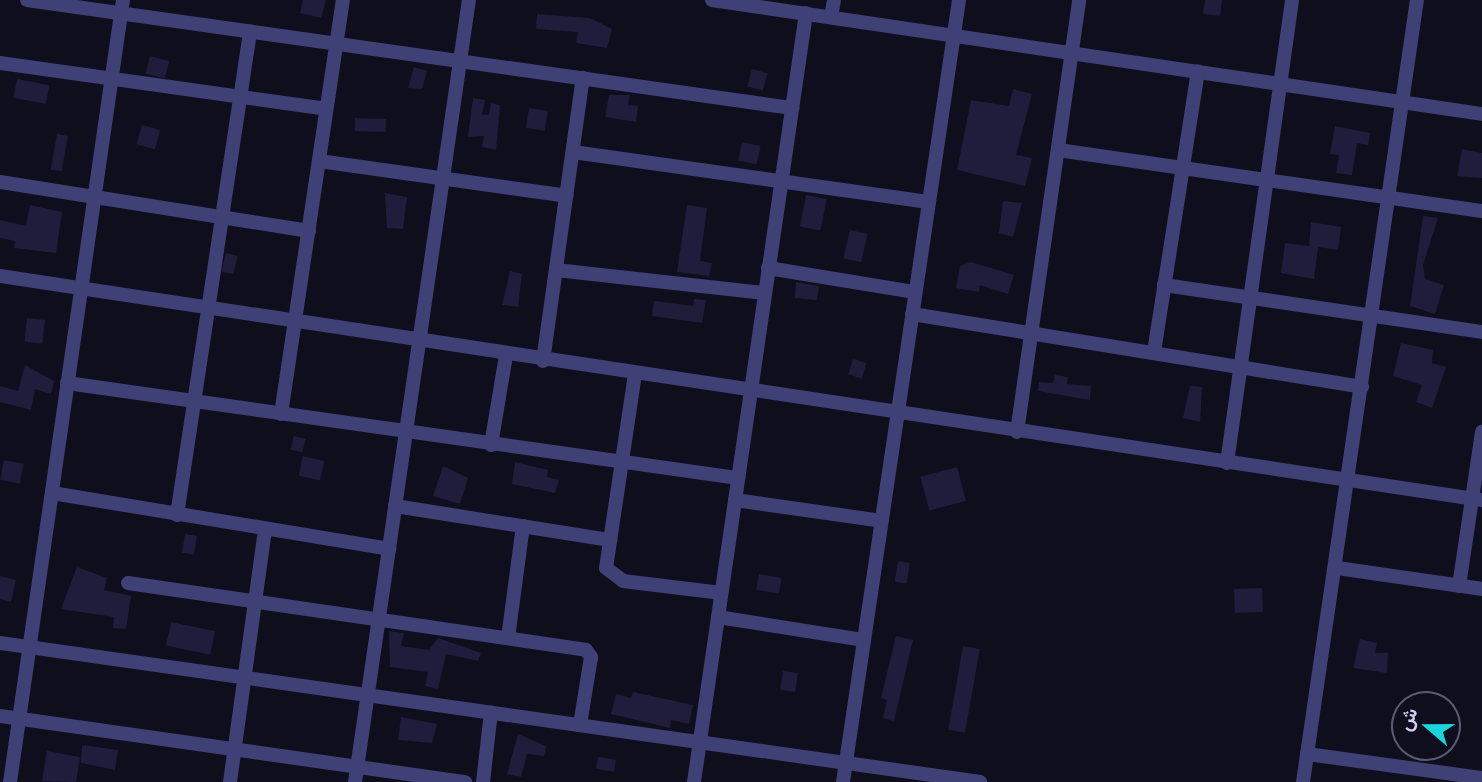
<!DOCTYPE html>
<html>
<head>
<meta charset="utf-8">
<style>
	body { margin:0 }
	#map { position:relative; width:1482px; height:782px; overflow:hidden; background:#0f0e1c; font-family:Figtree,Vazirmatn,sans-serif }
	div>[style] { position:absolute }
	.building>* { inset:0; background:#201c3b; transform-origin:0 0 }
	.street>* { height:14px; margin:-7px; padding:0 7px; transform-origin:7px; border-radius:7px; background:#3e4076 }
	span { translate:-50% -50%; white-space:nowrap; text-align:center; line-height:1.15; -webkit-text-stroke:5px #0f0e1c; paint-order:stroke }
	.north { position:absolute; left:1391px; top:691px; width:70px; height:70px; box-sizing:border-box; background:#0f0e1c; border:2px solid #5d5b74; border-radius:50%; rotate:290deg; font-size:19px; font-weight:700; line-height:28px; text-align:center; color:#d1cff9 }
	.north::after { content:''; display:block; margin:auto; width:24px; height:32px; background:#1ad5db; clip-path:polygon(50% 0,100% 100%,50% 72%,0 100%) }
</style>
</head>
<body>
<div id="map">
	<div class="building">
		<div style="clip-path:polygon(303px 0,326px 0,321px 18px,300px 13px)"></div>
		<div style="clip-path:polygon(1205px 0,1222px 0,1220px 16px,1203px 14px)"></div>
		<div style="clip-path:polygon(537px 14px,590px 18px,612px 29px,607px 48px,576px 43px,578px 32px,536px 29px)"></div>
		<div style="left:150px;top:56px;width:20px;height:18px;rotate:15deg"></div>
		<div style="clip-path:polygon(414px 67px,427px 71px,422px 89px,408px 88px)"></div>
		<div style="left:752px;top:69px;width:16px;height:18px;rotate:15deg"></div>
		<div style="left:17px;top:79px;width:33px;height:19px;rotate:11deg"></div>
		<div style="clip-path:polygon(1013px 89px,1032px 94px,1016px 155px,1032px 158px,1025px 186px,957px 170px,971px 100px,1009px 106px)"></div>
		<div style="clip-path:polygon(609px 95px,630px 95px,628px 105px,638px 106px,636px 122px,605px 117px)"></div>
		<div style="clip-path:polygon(473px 98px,485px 100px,482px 115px,489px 115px,491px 103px,500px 105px,496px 150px,482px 147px,484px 136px,468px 137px)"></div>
		<div style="left:529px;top:108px;width:19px;height:20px;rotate:9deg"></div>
		<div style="left:355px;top:118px;width:31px;height:13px;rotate:2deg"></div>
		<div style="left:142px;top:125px;width:19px;height:20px;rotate:16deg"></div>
		<div style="clip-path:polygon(1335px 126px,1370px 133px,1368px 145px,1357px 143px,1352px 175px,1336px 173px,1339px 155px,1330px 154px)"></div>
		<div style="left:57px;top:134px;width:11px;height:36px;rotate:10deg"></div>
		<div style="left:742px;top:142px;width:19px;height:19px;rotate:12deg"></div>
		<div style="clip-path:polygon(1462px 149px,1482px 153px,1482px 178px,1457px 176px)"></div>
		<div style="clip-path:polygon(385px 193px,407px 197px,403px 229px,387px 228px)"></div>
		<div style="left:806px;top:195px;width:21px;height:32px;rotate:11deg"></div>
		<div style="clip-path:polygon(1003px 201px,1022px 203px,1013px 237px,999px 233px)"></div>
		<div style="clip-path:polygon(30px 205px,62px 212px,56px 253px,14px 248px,15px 241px,0 238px,0 220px,26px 226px)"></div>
		<div style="clip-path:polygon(687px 205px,707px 208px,700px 261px,712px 263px,709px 276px,677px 272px)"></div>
		<div style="clip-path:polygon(1423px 216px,1438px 218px,1423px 265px,1425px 279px,1444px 285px,1435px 314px,1410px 306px)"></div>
		<div style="clip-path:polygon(1311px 222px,1341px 227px,1338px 250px,1318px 247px,1314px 279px,1281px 273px,1285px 243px,1309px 246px)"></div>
		<div style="left:850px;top:230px;width:18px;height:29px;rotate:13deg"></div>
		<div style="left:226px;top:253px;width:12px;height:19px;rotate:14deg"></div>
		<div style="clip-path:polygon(971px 262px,1014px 275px,1008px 294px,980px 285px,979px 292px,956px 288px,960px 266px)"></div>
		<div style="clip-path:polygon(510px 271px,522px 274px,518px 307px,502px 305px)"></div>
		<div style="clip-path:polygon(796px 282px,819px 286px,817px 300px,795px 298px)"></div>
		<div style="clip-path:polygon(694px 299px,706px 300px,702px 323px,652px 316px,654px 301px,693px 306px)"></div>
		<div style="left:27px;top:318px;width:18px;height:24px;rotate:6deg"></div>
		<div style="clip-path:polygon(1401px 343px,1433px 350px,1432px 363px,1446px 367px,1432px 408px,1416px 402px,1422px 385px,1393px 376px)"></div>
		<div style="left:853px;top:359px;width:14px;height:16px;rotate:17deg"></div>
		<div style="clip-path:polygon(25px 365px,54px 381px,51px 394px,35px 389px,31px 410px,0 402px,0 386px,18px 391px)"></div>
		<div style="clip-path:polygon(1055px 375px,1068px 377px,1067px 384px,1091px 386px,1090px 400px,1038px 391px,1039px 382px,1053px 383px)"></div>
		<div style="clip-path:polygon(1190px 386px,1202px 387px,1200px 422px,1183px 418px)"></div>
		<div style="left:294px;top:436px;width:12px;height:14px;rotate:14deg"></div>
		<div style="left:303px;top:456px;width:22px;height:20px;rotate:13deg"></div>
		<div style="left:4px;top:460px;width:20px;height:20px;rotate:11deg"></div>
		<div style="clip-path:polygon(515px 462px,548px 470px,547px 477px,559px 480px,555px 493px,512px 484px)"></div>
		<div style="clip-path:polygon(443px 466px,468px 478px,460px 504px,433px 496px)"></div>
		<div style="left:957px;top:467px;width:35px;height:38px;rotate:75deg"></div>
		<div style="left:185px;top:534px;width:12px;height:19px;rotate:9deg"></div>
		<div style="left:898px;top:561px;width:12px;height:21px;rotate:9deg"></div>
		<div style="clip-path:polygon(77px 567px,107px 578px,104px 590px,131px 596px,126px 629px,113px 628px,114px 617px,61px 609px)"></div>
		<div style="left:759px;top:574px;width:23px;height:16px;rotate:10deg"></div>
		<div style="clip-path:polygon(0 576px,16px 580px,11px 602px,0 599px)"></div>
		<div style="left:1262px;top:588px;width:24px;height:28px;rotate:88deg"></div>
		<div style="left:171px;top:622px;width:45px;height:24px;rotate:12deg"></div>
		<div style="clip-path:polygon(389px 631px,404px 633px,401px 646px,429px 650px,438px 638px,481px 653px,478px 661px,446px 654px,438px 689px,425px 686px,428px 672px,390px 667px)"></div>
		<div style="clip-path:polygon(896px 636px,913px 640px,894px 721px,883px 718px,887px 700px,881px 698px)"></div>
		<div style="clip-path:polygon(1360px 639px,1377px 643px,1375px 653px,1388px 653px,1387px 673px,1353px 668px)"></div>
		<div style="left:963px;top:646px;width:17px;height:85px;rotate:10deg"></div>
		<div style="left:783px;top:671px;width:15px;height:19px;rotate:8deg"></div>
		<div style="clip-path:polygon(633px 692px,693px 705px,689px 724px,671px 720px,670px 728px,611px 714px,616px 694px,631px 698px)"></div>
		<div style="clip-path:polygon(401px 717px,437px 724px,432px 743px,398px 740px)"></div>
		<div style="clip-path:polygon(518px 734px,546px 746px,544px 756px,527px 754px,521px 777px,507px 774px)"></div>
		<div style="clip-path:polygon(82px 745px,118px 750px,115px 770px,81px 763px)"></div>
		<div style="clip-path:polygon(47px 751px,80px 757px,76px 782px,42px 781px)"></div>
		<div style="left:598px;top:757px;width:18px;height:12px;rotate:9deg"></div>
	</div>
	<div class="street">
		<div style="left:27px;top:0;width:773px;rotate:8.04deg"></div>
		<div style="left:712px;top:0;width:778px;rotate:8.42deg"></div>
		<div style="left:831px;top:17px;width:17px;rotate:-80deg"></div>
		<div style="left:0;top:63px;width:329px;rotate:8deg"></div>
		<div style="left:1058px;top:150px;width:428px;rotate:8.2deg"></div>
		<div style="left:573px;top:152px;width:359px;rotate:8deg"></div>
		<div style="left:319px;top:161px;width:250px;rotate:8deg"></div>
		<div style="left:0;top:182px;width:313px;rotate:9deg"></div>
		<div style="left:768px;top:268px;width:149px;rotate:9.3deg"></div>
		<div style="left:556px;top:270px;width:210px;rotate:6.3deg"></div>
		<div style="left:0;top:276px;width:1499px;rotate:8.6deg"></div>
		<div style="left:1164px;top:285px;width:321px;rotate:8.4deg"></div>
		<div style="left:912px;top:314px;width:456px;rotate:9.2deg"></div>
		<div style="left:1154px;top:352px;width:284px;rotate:-81.1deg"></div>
		<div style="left:543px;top:361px;width:286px;rotate:-82deg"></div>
		<div style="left:635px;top:374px;width:196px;rotate:98.5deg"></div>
		<div style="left:606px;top:568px;width:21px;rotate:37deg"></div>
		<div style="left:623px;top:581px;width:99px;rotate:7deg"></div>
		<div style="left:67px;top:383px;width:678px;rotate:8.06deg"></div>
		<div style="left:281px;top:414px;width:419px;rotate:-81.5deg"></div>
		<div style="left:1017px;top:432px;width:436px;rotate:-81.8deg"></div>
		<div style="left:491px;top:445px;width:91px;rotate:-80.5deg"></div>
		<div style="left:1227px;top:463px;width:468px;rotate:-82deg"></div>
		<div style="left:52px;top:493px;width:342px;rotate:9.4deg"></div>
		<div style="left:735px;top:500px;width:148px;rotate:8.1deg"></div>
		<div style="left:395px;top:506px;width:218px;rotate:9deg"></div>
		<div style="left:177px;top:515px;width:489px;rotate:-81.4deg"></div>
		<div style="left:1337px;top:568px;width:147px;rotate:8.2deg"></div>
		<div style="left:128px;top:583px;width:463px;rotate:8.3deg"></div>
		<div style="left:586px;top:650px;width:9px;rotate:54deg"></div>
		<div style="left:591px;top:657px;width:69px;rotate:99.2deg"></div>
		<div style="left:1459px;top:586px;width:156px;rotate:-81.5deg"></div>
		<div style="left:718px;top:617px;width:148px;rotate:9deg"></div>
		<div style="left:508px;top:638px;width:113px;rotate:-82.4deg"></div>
		<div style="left:0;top:643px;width:990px;rotate:8.07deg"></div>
		<div style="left:0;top:716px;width:470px;rotate:8.1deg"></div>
		<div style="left:1307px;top:754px;width:177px;rotate:7.8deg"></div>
		<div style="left:10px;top:782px;width:790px;rotate:-81.78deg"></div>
		<div style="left:230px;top:782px;width:255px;rotate:-82.1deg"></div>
		<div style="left:355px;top:782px;width:790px;rotate:-81.71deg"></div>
		<div style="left:483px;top:782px;width:70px;rotate:-83.5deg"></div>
		<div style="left:694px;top:782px;width:777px;rotate:-81.71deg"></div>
		<div style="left:843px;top:782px;width:791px;rotate:-81.56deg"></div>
		<div style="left:1303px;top:782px;width:790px;rotate:-81.71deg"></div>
	</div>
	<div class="north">ش</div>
</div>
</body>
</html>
